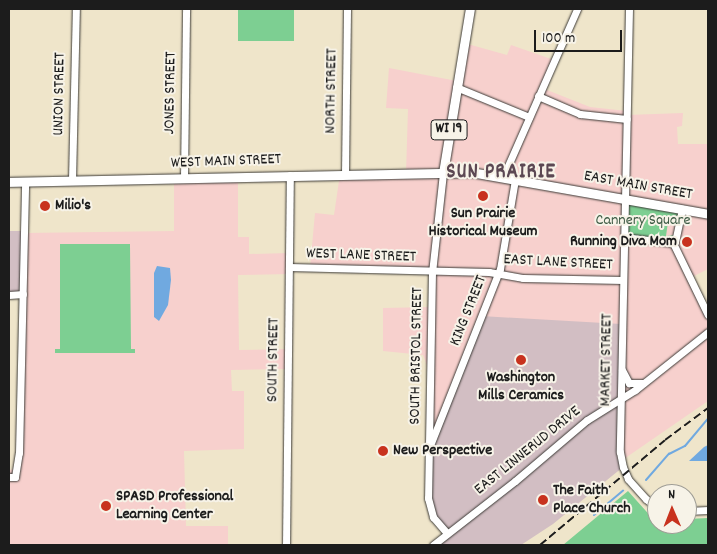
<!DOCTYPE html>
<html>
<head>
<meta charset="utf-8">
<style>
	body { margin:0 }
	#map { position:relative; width:717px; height:554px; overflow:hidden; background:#efe5ca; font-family:Dekko,sans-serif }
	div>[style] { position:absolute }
	.built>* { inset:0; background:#f7d0cd }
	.industrial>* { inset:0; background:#d2bec3; transform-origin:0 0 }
	.green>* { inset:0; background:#7dcf92; transform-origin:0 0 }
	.water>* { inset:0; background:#70a9e0 }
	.stream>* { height:2px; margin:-1px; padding:0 1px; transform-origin:1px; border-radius:1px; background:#70a9e0 }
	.roads { filter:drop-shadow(0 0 1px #3c3a36) drop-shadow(0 0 1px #3c3a36) }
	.minor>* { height:7px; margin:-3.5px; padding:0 3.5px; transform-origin:3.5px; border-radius:3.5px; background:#fff }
	.major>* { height:9px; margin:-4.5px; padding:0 4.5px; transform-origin:4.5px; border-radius:4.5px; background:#fff }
	.rail>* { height:2px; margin-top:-1px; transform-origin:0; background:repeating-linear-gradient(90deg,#1c1c1c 0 8px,transparent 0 12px) }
	.dots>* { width:14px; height:14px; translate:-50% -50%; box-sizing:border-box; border:2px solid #f7f3e8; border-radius:50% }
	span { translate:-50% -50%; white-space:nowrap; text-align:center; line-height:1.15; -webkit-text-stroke:4px #f7f3e8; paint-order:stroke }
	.shield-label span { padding:1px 4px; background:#f7f3e8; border:1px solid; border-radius:4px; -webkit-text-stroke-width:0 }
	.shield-label { font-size:15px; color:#1c1c1c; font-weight:700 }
	.street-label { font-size:16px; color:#1c1c1c }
	.poi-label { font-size:16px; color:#1c1c1c; font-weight:700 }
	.left { translate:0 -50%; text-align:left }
	.right { translate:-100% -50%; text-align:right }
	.park-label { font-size:16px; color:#3e5b45 }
	.district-label { font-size:21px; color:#5c4853; font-weight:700; letter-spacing:1px }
	.frame { position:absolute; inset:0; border:10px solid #1c1c1c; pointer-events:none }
	.north { position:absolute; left:647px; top:484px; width:50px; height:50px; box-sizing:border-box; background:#f7f3e8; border:1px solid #9f9d96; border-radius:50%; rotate:359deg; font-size:14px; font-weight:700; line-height:20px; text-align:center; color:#1c1c1c }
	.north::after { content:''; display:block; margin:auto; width:18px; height:22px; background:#c8321e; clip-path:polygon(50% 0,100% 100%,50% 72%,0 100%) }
	.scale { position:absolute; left:534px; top:30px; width:88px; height:22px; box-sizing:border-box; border:2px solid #1c1c1c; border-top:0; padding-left:6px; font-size:15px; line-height:18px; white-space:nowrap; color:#1c1c1c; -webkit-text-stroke:4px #f7f3e8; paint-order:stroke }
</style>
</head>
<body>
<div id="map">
	<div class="built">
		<div style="clip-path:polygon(464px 43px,507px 55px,511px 45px,554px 60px,542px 88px,590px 107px,627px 111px,627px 115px,683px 113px,682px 126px,677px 127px,678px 144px,708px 144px,708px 269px,690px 278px,708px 315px,708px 401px,621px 461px,429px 448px,430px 373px,423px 355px,383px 351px,383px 308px,431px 307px,432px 272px,310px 268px,315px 213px,334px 215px,340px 174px,406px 173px,408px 109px,386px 108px,389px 68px,457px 81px)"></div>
		<div style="clip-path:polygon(238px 176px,238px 237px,249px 237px,249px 254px,289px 253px,289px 274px,238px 275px,239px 350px,288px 349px,288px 369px,231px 370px,232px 391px,244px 391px,244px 449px,184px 451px,186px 526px,228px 526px,228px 545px,9px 545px,9px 470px,16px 469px,24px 233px,174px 231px,174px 178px)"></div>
	</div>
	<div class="industrial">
		<div style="left:9px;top:231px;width:15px;height:64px"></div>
		<div style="clip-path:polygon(481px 316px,621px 324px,623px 467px,553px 524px,521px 545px,433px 545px,447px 533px,430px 511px,429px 448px)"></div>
	</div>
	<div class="green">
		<div style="left:238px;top:9px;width:56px;height:32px"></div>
		<div style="clip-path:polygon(624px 199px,682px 209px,679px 221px,668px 222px,666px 236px,676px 235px,675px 242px,624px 237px)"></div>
		<div style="clip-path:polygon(60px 244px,130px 244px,131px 349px,135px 349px,135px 353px,55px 353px,55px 349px,60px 349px)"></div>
		<div style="clip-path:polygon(628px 491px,654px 520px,657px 520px,657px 524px,687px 524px,687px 519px,708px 518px,708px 545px,563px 545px)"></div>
	</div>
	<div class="water">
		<div style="clip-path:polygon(157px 266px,170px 268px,171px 280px,168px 305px,159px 321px,154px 317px,154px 273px)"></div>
		<div style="clip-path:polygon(708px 445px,708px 461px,689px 461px,704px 447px)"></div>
	</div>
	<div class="stream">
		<div style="left:646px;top:480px;width:35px;rotate:-49deg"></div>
		<div style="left:669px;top:454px;width:18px;rotate:-27deg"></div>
		<div style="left:685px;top:446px;width:35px;rotate:-50deg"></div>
		<div style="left:594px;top:515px;width:38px;rotate:-40deg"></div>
	</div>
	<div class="roads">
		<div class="minor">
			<div style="left:629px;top:9px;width:443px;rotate:91.2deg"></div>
			<div style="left:620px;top:452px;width:15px;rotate:79deg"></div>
			<div style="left:623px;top:467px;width:13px;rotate:67deg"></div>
			<div style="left:628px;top:479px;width:27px;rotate:48deg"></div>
			<div style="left:646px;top:499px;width:14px;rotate:39deg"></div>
			<div style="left:456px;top:87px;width:79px;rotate:22.3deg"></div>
			<div style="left:538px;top:96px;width:46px;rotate:23.2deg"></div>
			<div style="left:580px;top:114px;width:47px;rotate:6.1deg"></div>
			<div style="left:443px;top:173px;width:100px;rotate:96.3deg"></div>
			<div style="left:432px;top:272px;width:226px;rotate:91deg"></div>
			<div style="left:428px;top:498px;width:20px;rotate:75deg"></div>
			<div style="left:433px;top:517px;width:21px;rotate:49deg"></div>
			<div style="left:345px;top:174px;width:165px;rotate:-89.3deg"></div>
			<div style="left:503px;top:177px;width:184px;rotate:-66.2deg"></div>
			<div style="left:184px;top:178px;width:169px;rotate:-89.3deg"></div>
			<div style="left:72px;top:180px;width:171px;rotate:-88.7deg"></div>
			<div style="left:624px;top:237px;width:49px;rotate:7deg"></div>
			<div style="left:673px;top:243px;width:2px;rotate:-27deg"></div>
			<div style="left:675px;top:242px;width:34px;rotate:-78deg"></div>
			<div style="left:673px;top:243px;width:80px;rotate:64.1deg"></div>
			<div style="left:289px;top:267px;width:200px;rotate:1.4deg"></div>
			<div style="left:489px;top:272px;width:35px;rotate:10deg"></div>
			<div style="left:523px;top:278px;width:100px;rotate:1.1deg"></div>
			<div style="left:9px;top:295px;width:14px;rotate:-4deg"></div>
			<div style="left:622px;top:370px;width:15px;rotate:62deg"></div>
			<div style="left:629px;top:383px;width:14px"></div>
			<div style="left:431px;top:443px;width:187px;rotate:-68.4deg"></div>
			<div style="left:500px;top:269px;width:91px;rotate:-80.5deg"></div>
			<div style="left:9px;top:477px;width:6px"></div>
			<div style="left:15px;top:477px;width:24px;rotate:-81deg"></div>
			<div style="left:19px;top:453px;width:271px;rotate:-88.7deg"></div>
			<div style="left:687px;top:511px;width:21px;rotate:-3deg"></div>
			<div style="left:286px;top:545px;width:370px;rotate:-89.4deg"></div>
			<div style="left:433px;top:545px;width:104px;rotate:-38deg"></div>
			<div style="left:515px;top:481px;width:94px;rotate:-40.3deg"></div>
			<div style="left:587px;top:420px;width:57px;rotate:-32deg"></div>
			<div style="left:635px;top:390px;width:93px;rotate:-38.5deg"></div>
		</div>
		<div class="major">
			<div style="left:443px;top:173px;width:166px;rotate:-80.7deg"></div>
			<div style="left:9px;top:182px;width:462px;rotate:-1.2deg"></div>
			<div style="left:471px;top:172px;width:241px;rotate:10deg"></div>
		</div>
	</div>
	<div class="rail">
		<div style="left:540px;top:545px;width:163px;rotate:-40deg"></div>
		<div style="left:665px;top:440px;width:54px;rotate:-36.7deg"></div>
	</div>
	<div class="dots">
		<div style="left:483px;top:196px;background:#c8321e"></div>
		<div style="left:45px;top:206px;background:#c8321e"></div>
		<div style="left:687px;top:242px;background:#c8321e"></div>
		<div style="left:521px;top:360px;background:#c8321e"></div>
		<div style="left:383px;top:451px;background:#c8321e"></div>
		<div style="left:543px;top:500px;background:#c8321e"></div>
		<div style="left:106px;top:506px;background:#c8321e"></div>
	</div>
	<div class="shield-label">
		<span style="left:449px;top:130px">WI 19</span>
	</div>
	<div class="street-label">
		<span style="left:332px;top:91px;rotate:-89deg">NORTH STREET</span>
		<span style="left:171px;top:93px;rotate:-89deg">JONES STREET</span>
		<span style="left:60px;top:94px;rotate:-89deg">UNION STREET</span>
		<span style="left:226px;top:162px;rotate:-2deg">WEST MAIN STREET</span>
		<span style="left:638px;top:186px;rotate:10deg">EAST MAIN STREET</span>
		<span style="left:361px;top:256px;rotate:2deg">WEST LANE STREET</span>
		<span style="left:558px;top:263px;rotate:3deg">EAST LANE STREET</span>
		<span style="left:469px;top:311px;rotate:-68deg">KING STREET</span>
		<span style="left:417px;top:356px;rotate:-89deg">SOUTH BRISTOL STREET</span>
		<span style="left:274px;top:360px;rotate:-89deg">SOUTH STREET</span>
		<span style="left:607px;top:360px;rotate:-89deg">MARKET STREET</span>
		<span style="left:528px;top:451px;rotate:-39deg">EAST LINNERUD DRIVE</span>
	</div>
	<div class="poi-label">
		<span class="left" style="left:55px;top:206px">Milio's</span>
		<span style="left:483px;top:223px">Sun Prairie<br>Historical Museum</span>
		<span class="right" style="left:677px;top:242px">Running Diva Mom</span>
		<span style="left:521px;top:387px">Washington<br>Mills Ceramics</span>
		<span class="left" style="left:393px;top:451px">New Perspective</span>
		<span class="left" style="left:553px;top:500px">The Faith<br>Place Church</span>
		<span class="left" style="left:116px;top:506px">SPASD Professional<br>Learning Center</span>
	</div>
	<div class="park-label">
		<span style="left:643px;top:221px">Cannery Square</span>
	</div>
	<div class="district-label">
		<span style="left:501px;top:173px">SUN PRAIRIE</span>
	</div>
	<div class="frame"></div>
	<div class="north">N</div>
	<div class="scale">100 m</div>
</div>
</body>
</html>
